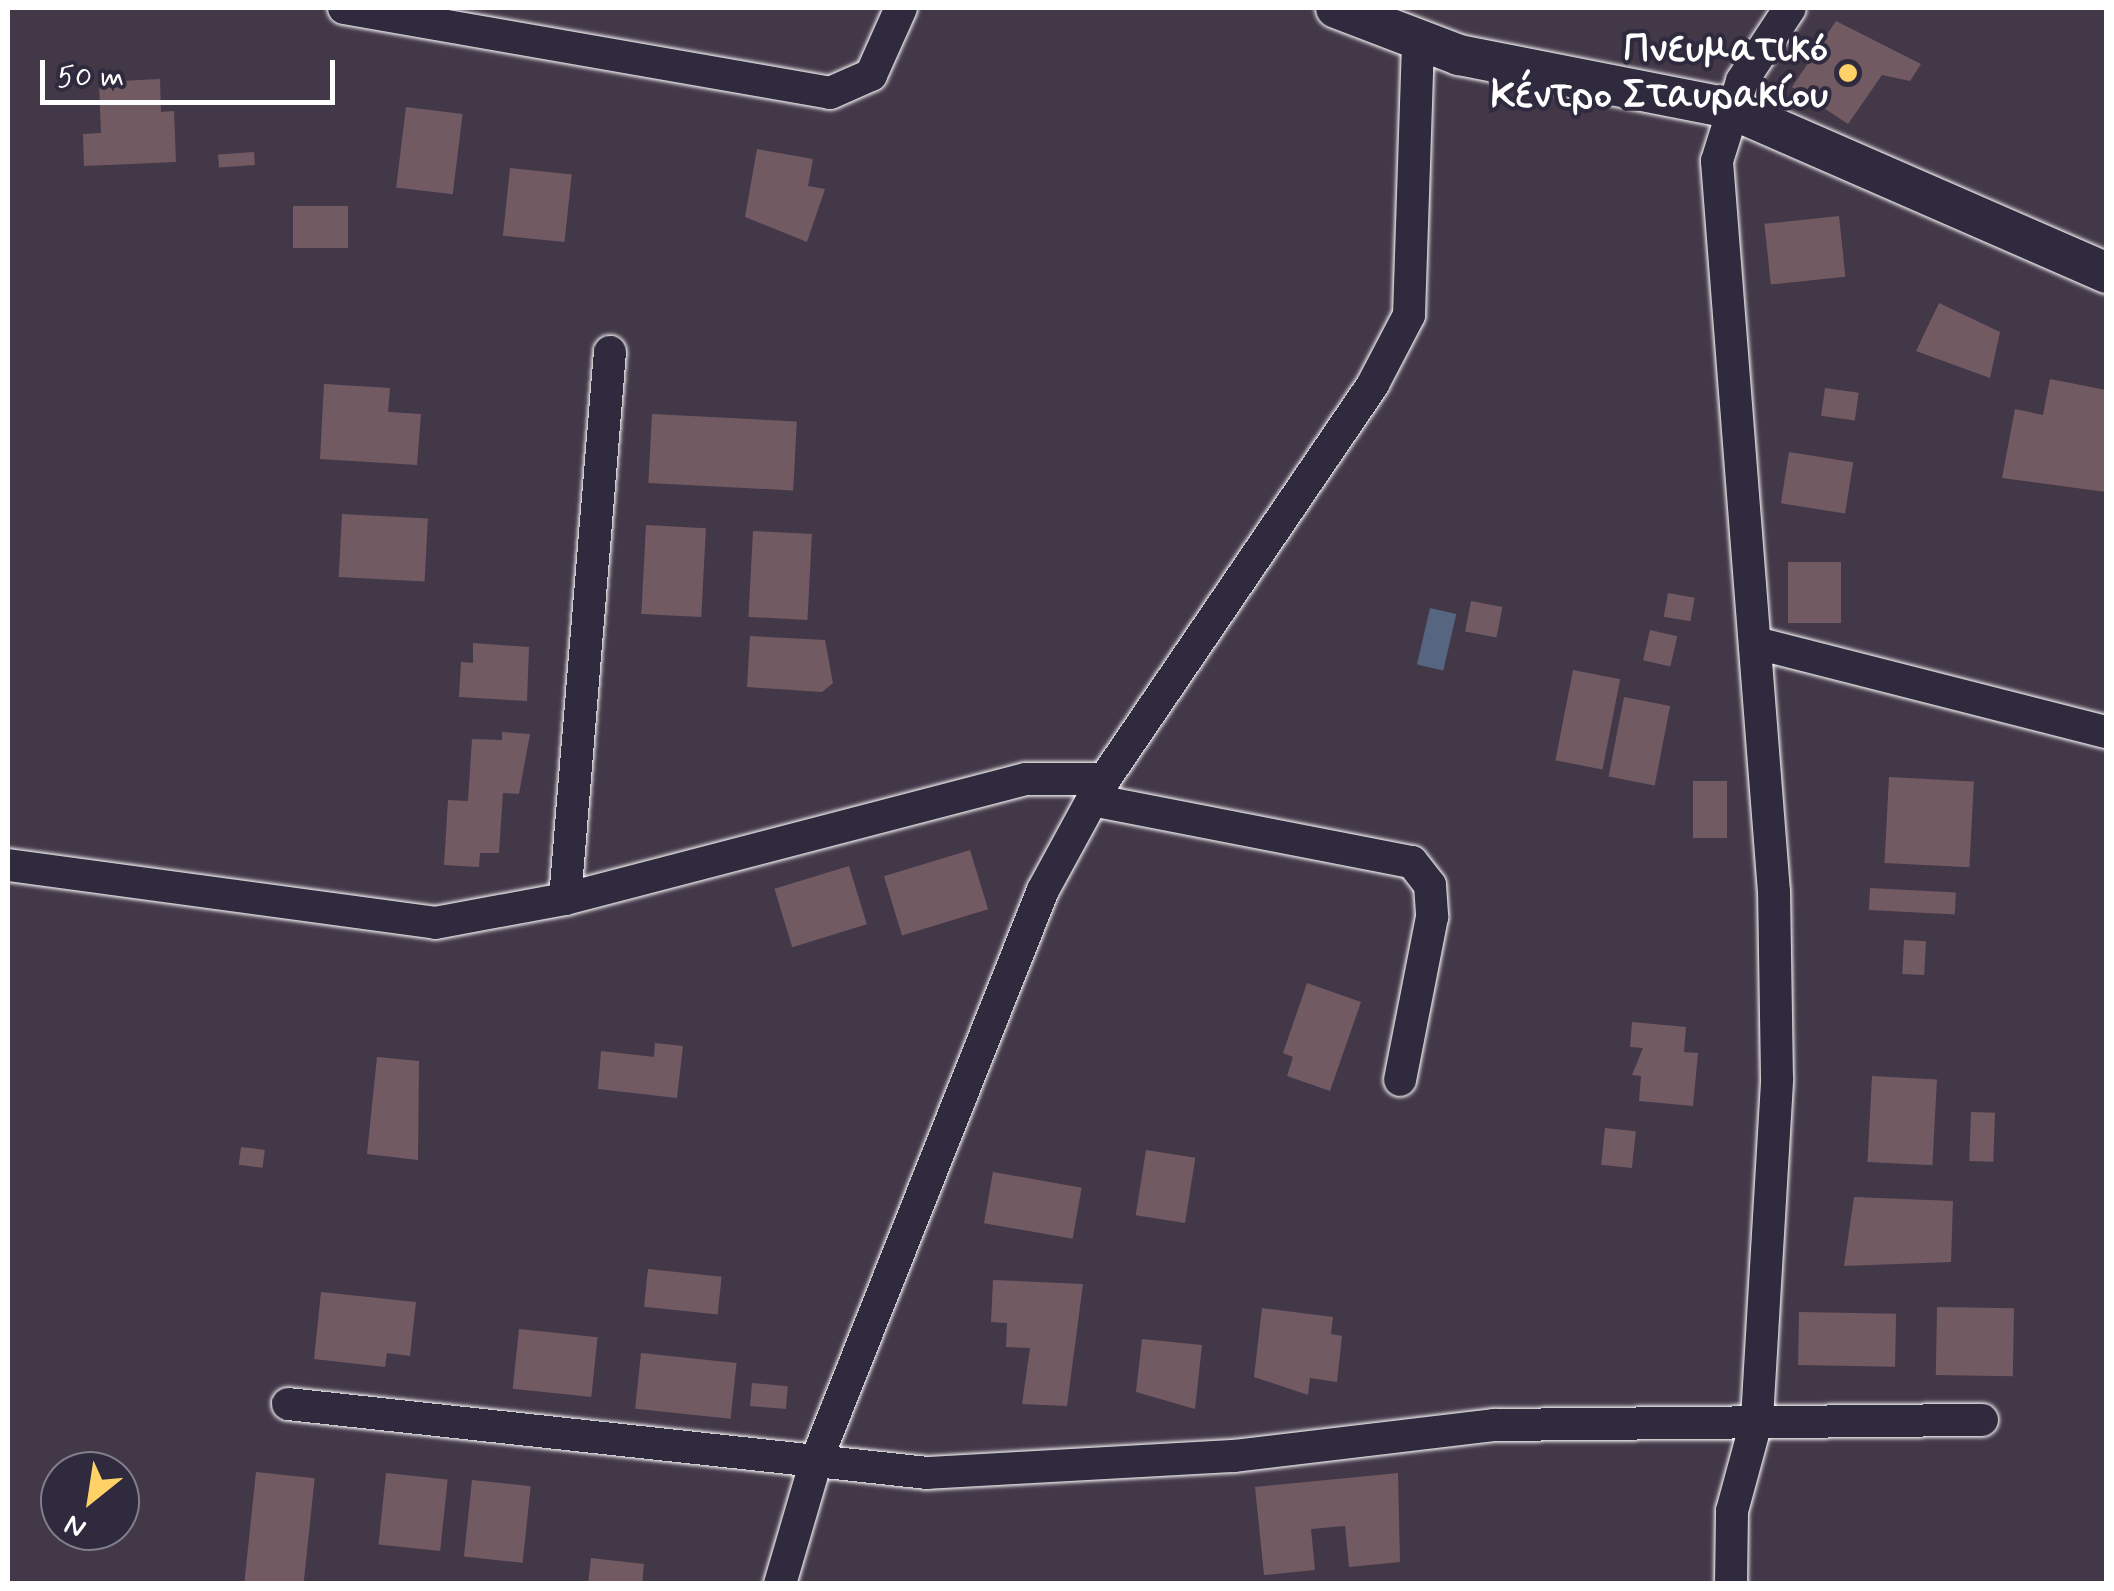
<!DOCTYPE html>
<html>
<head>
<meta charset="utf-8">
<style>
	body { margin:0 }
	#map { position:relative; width:2114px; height:1591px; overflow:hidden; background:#433848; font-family:Mynerve,sans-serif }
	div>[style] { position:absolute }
	.water>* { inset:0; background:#566580; transform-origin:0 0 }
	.building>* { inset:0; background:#725a63; transform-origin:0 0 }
	.roads { filter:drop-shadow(0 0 2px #fff) drop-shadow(0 0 2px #fff) }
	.minor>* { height:32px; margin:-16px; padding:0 16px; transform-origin:16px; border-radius:16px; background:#2f2a3d }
	.tertiary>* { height:40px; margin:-20px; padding:0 20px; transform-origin:20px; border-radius:20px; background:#2f2a3d }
	.dots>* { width:28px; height:28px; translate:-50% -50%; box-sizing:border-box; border:5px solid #2f2a3d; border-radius:50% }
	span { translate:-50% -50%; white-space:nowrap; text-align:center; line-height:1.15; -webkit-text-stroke:8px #2f2a3d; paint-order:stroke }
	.poi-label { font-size:40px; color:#fff; font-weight:700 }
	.right { translate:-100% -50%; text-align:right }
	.frame { position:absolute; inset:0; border:10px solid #fff; pointer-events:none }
	.north { position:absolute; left:40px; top:1451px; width:100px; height:100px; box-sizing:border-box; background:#2f2a3d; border:2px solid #827f8b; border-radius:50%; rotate:210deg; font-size:28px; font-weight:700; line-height:40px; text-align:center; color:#fff }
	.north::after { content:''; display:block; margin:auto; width:35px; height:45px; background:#ffd166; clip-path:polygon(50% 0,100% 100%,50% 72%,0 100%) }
	.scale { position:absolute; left:40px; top:60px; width:295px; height:45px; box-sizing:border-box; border:5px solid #fff; border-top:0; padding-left:12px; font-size:30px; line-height:35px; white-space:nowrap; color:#fff; -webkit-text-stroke:8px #2f2a3d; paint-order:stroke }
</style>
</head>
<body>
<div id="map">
	<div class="water">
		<div style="left:1430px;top:608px;width:27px;height:58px;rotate:13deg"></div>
	</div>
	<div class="building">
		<div style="clip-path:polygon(1836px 21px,1921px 64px,1910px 81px,1882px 75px,1848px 124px,1792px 87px)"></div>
		<div style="clip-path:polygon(160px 79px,161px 112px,174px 111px,176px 162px,84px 166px,83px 134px,101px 133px,99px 82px)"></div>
		<div style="left:406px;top:107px;width:57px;height:81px;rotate:7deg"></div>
		<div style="clip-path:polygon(757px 149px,813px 159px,808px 186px,825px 189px,807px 242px,745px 217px)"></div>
		<div style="left:254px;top:152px;width:13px;height:36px;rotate:86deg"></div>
		<div style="left:510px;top:168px;width:62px;height:68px;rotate:6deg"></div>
		<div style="left:293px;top:206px;width:55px;height:42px"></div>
		<div style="left:1839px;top:216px;width:61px;height:75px;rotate:84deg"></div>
		<div style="clip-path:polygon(1939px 303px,2000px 332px,1990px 378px,1916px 351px)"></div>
		<div style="clip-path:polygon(2050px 379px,2106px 390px,2106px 492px,2002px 478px,2015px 409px,2043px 415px)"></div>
		<div style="clip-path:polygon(324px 384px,390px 388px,388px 412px,421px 414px,417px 465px,320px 459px)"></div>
		<div style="left:1825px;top:388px;width:34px;height:28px;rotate:8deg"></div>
		<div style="left:652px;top:414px;width:145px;height:69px;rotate:3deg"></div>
		<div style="left:1789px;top:452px;width:65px;height:52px;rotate:9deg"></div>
		<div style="left:342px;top:514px;width:86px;height:63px;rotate:3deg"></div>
		<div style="left:646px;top:525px;width:60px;height:89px;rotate:3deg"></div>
		<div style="left:753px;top:531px;width:59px;height:86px;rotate:3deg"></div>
		<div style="left:1788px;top:562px;width:53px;height:61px"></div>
		<div style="left:1668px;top:593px;width:27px;height:24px;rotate:10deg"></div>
		<div style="left:1471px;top:601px;width:32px;height:31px;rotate:11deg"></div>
		<div style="left:1650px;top:630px;width:28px;height:31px;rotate:13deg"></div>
		<div style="clip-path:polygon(750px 636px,825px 640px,833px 683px,822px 692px,747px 687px)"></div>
		<div style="clip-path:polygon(473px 643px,529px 647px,527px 701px,459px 697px,461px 662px,473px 663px)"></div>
		<div style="left:1573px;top:670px;width:48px;height:92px;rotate:11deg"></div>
		<div style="left:1624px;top:697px;width:47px;height:81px;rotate:11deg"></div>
		<div style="clip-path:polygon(502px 732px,530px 734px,519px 794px,503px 793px,499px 853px,480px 853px,479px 867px,444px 865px,448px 800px,468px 801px,472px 739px,502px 740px)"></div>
		<div style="left:1889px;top:777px;width:85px;height:86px;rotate:3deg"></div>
		<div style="left:1693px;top:781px;width:34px;height:57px"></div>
		<div style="left:970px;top:850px;width:62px;height:90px;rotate:73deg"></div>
		<div style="left:849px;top:866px;width:61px;height:78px;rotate:73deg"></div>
		<div style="left:1870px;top:888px;width:86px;height:22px;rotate:3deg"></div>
		<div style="left:1904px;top:940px;width:22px;height:34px;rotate:3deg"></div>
		<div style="clip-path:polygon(1307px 983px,1361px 1002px,1330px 1091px,1287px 1076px,1293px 1057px,1283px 1053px)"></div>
		<div style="clip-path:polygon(1632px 1022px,1686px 1027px,1684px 1052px,1698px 1053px,1693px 1106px,1639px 1101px,1641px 1076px,1632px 1075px,1643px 1048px,1630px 1047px)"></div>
		<div style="clip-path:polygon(655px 1043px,683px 1046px,677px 1098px,598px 1089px,601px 1051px,654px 1057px)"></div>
		<div style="clip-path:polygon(377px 1057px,419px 1061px,418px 1160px,367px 1154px)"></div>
		<div style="left:1872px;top:1076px;width:65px;height:86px;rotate:3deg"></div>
		<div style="left:1971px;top:1112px;width:24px;height:49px;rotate:2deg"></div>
		<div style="left:1605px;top:1128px;width:31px;height:37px;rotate:6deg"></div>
		<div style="left:241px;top:1147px;width:24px;height:18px;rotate:7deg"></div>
		<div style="left:1146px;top:1150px;width:50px;height:66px;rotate:9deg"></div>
		<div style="left:993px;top:1172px;width:90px;height:52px;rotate:10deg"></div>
		<div style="clip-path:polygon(1854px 1197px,1953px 1201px,1951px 1262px,1844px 1266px)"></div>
		<div style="left:648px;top:1269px;width:74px;height:38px;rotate:6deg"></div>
		<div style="clip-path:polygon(993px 1280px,1083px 1284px,1067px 1406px,1022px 1404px,1030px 1348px,1006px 1347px,1007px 1323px,991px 1322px)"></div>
		<div style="clip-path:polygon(321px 1292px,416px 1302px,410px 1356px,387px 1353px,385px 1367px,314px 1359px)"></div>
		<div style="left:1937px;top:1307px;width:77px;height:68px;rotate:1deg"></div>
		<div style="clip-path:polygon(1262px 1308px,1333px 1317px,1331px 1334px,1342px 1336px,1337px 1382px,1310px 1378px,1308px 1395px,1254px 1377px)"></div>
		<div style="left:1799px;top:1312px;width:97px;height:53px;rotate:1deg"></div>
		<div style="left:519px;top:1329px;width:79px;height:60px;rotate:6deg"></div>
		<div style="clip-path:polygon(1142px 1339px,1202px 1345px,1195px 1409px,1136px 1392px)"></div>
		<div style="left:641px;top:1353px;width:96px;height:56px;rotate:6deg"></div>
		<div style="left:752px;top:1383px;width:36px;height:23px;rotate:5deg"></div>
		<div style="left:256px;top:1472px;width:59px;height:113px;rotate:6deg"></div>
		<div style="left:386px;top:1473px;width:62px;height:72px;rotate:6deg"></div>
		<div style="clip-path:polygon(1398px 1473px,1400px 1562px,1349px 1567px,1345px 1526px,1311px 1529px,1315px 1570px,1264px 1575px,1255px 1487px)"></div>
		<div style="left:472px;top:1480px;width:59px;height:77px;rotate:6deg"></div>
		<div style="clip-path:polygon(591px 1558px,644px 1564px,642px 1584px,588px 1584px)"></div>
	</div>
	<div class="roads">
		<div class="minor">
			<div style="left:344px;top:8px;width:493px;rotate:9.9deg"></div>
			<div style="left:830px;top:93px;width:45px;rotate:-23.7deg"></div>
			<div style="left:871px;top:75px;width:73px;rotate:-65.9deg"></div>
			<div style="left:1756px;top:643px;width:361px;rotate:14.3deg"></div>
			<div style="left:1092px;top:800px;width:326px;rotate:11deg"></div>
			<div style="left:1412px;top:862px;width:29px;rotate:52deg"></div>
			<div style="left:1430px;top:885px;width:32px;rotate:86deg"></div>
			<div style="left:1432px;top:917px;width:166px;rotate:101.1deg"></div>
			<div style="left:8px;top:865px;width:431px;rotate:7.7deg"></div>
			<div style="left:435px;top:923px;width:132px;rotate:-10.5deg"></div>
			<div style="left:565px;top:899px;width:476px;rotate:-14.6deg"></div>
			<div style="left:1026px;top:779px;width:79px"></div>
			<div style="left:565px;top:899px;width:549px;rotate:-85.3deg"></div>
			<div style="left:288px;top:1404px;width:643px;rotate:6.16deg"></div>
			<div style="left:927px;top:1473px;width:307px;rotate:-3.2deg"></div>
			<div style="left:1234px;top:1456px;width:262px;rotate:-6.8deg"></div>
			<div style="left:1494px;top:1425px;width:488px;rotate:-0.6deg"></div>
			<div style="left:780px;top:1584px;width:128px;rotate:-73.7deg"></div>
			<div style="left:816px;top:1461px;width:614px;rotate:-68.32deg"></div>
			<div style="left:1043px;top:890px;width:115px;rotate:-61.4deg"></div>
			<div style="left:1098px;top:789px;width:490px;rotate:-55.8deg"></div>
			<div style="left:1373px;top:384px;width:78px;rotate:-62.4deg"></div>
			<div style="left:1409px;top:315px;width:272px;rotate:-88.1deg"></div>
			<div style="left:1731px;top:1584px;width:73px;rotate:-89.2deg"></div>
			<div style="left:1732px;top:1511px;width:95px;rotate:-74.8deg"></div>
			<div style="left:1757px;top:1419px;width:341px;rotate:-86.6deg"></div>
			<div style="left:1777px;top:1079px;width:187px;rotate:-90.9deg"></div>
			<div style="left:1774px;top:892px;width:733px;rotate:-94.46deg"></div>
			<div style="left:1717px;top:161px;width:84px;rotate:-72.6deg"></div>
			<div style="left:1742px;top:81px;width:87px;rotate:-56.7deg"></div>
		</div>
		<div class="tertiary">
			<div style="left:1336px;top:8px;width:132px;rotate:20.9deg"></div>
			<div style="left:1459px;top:55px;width:275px;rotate:11.1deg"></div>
			<div style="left:1729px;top:108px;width:412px;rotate:23.6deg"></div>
		</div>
	</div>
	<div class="dots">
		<div style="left:1848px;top:73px;background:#ffd166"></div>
	</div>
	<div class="poi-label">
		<span class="right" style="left:1828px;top:73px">Πνευματικό<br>Κέντρο Σταυρακίου</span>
	</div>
	<div class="frame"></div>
	<div class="north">N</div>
	<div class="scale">50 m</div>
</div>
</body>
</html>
